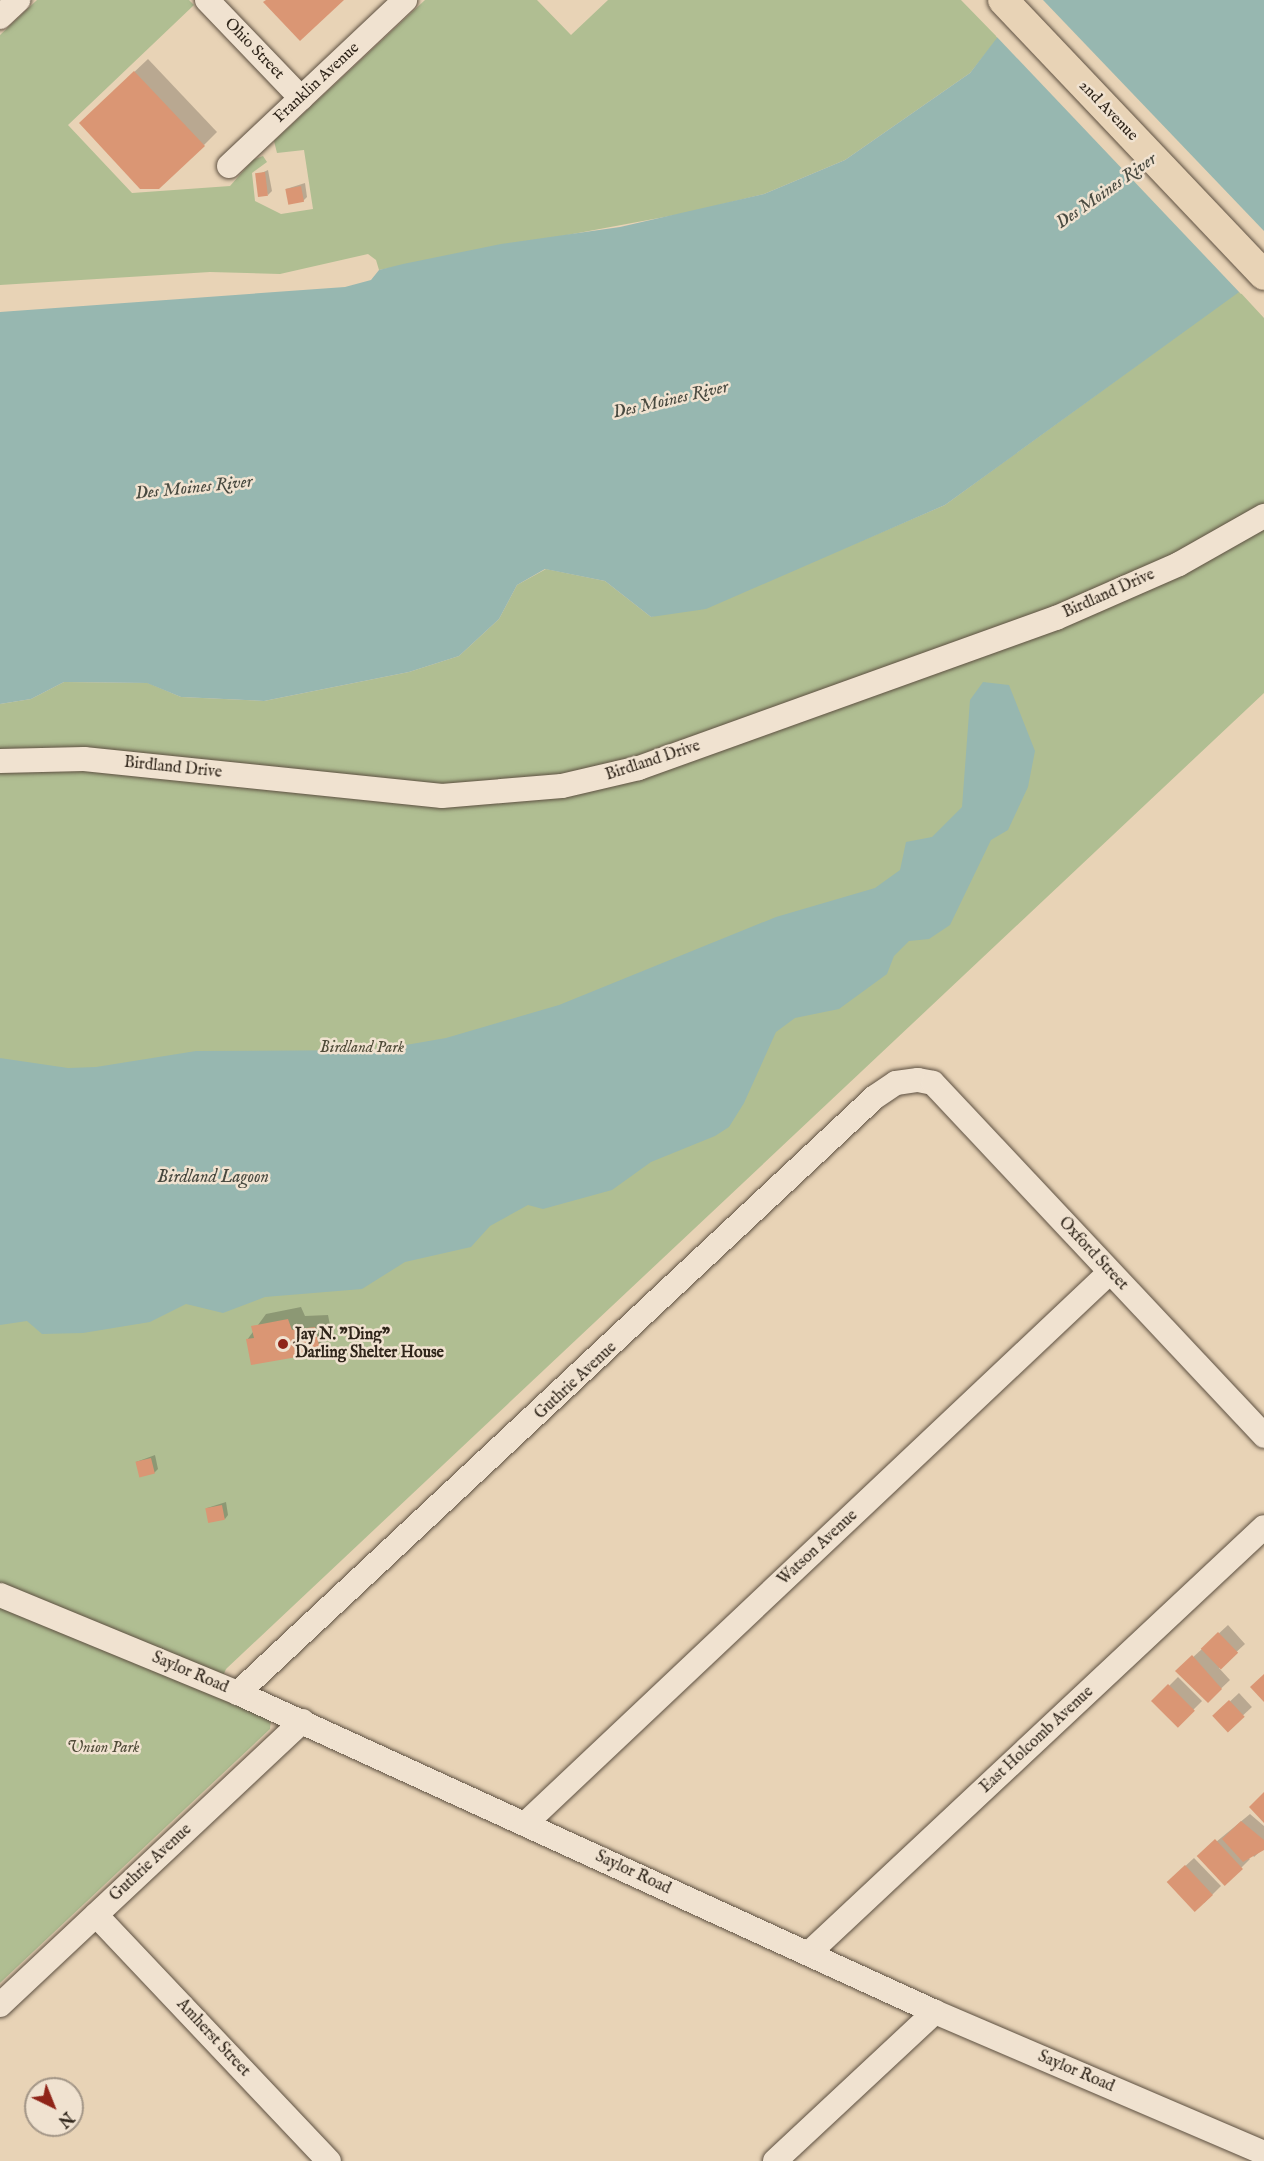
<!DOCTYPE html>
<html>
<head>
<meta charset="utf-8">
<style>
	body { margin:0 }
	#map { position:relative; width:1264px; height:2161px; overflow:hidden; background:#e8d3b6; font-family:"IM FELL English",serif }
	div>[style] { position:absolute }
	.green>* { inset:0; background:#b0be92 }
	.water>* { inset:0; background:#97b7b0 }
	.pier>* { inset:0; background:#e8d3b6 }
	.shadow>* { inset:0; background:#0003; transform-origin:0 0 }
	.building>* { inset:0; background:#da9674; transform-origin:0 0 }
	.roads { filter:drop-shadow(0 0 2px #5d5041) drop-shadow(0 0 2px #5d5041) }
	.minor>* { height:24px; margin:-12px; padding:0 12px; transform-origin:12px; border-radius:12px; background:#f0e2d0 }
	.major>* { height:30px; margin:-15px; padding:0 15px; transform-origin:15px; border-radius:15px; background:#e8d3b6 }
	.dots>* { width:16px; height:16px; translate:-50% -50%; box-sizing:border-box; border:3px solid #f0e2d0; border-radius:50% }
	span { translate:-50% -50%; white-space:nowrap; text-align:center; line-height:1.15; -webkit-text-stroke:5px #f0e2d0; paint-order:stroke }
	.street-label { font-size:16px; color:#2f251a }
	.park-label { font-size:16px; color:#4f4b38; font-style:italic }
	.poi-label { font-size:16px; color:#2f251a; font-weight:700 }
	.left { translate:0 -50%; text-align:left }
	.water-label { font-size:18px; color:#494a40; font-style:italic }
	.north { position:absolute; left:24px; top:2077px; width:60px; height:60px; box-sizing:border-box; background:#f0e2d0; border:2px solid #a39687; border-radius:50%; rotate:137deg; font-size:16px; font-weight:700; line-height:24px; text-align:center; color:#2f251a }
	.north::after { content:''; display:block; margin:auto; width:21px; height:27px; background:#8f2418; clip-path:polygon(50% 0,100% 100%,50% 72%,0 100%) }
</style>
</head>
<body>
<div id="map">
	<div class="green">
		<div style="clip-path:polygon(37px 0,189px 0,194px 5px,68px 125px,132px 193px,230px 186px,253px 160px,263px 156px,267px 162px,252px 173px,255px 201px,281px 214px,313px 209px,304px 150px,277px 153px,274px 141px,425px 0,537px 0,571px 35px,608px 0,961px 0,998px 38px,970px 73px,845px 160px,764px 194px,686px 213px,379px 270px,376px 260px,368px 254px,280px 274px,210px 272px,0 285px,0 35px)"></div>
		<div style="clip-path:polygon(1239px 291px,1264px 318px,1264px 693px,226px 1669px,219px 1685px,271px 1720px,270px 1729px,0 1983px,0 704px,31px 699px,64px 682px,148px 683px,181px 697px,264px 701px,409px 672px,459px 656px,499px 619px,517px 585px,546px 569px,605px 581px,651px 617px,805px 565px,945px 505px)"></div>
	</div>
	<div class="water">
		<div style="clip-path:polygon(1026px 0,1264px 0,1264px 274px,945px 505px,706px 609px,651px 617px,605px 581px,545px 569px,517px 585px,499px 619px,459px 656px,409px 672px,264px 701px,181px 697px,147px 683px,64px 682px,31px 699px,0 704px,0 312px,345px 287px,371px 280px,379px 270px,403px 264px,501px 244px,620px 227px,764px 194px,845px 160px,970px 73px)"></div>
		<div style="clip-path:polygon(983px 682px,1009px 685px,1035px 751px,1028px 787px,1008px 830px,991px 840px,950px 925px,929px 939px,909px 941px,894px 956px,887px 974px,839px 1009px,795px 1018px,776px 1032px,744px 1103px,729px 1127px,715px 1136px,651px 1162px,612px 1190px,543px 1209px,528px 1205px,490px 1226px,471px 1247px,405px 1262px,362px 1289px,265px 1297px,223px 1313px,186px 1304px,150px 1322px,83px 1333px,42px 1334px,27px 1321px,0 1325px,0 1058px,68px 1068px,96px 1067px,196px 1051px,377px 1050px,446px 1038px,559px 1005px,776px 917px,875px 888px,900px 870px,906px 842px,932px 837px,962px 807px,970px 700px)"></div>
	</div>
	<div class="pier">
		<div style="clip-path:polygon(1022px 0,1043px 0,1264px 231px,1264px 278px,1241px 294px,996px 36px)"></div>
	</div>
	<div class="shadow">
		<div style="clip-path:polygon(148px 59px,217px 132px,204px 145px,94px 110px)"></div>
		<div style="clip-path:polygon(268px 170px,272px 191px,268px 195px,257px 175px)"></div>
		<div style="clip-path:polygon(305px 183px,307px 197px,303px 201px,286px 189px)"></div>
		<div style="clip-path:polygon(301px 1307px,305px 1316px,328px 1315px,332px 1335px,319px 1348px,247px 1340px,266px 1314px)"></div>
		<div style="clip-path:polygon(155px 1455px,158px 1469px,154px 1473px,136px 1462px)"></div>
		<div style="clip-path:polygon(226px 1502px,228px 1515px,225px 1519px,207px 1508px)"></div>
		<div style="clip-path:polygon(1228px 1625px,1245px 1644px,1219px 1668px,1230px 1680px,1208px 1701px,1178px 1671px)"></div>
		<div style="left:1178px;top:1677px;width:34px;height:35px;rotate:45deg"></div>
		<div style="left:1239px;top:1693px;width:19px;height:33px;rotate:47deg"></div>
		<div style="clip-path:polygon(1250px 1814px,1264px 1826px,1264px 1848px,1254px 1857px,1251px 1853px,1247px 1856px,1250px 1859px,1225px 1884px,1199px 1856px)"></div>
		<div style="clip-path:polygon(1194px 1858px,1221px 1886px,1204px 1903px,1168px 1882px)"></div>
	</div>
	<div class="building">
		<div style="clip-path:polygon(266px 0,344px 0,300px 41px,263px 2px)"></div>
		<div style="clip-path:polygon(134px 71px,205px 146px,159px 189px,140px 189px,79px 123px)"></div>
		<div style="left:265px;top:172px;width:24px;height:10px;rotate:83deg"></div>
		<div style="left:301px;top:186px;width:16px;height:16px;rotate:79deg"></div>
		<div style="clip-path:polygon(288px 1319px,292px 1330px,315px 1327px,320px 1349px,297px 1357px,251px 1365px,246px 1339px,254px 1338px,251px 1326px)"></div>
		<div style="left:151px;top:1458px;width:16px;height:16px;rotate:76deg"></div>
		<div style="left:222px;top:1505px;width:15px;height:17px;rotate:79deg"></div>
		<div style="left:1218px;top:1632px;width:29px;height:24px;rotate:46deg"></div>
		<div style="clip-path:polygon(1192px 1655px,1222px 1689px,1208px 1703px,1175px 1671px)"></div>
		<div style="clip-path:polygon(1264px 1674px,1264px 1702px,1250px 1687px)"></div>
		<div style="left:1168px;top:1684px;width:38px;height:24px;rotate:45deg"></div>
		<div style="left:1229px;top:1700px;width:23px;height:23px;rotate:47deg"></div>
		<div style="clip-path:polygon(1264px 1792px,1264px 1823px,1249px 1807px)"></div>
		<div style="clip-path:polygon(1241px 1821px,1264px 1840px,1264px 1850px,1243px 1862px,1222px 1839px)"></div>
		<div style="left:1215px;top:1839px;width:41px;height:25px;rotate:47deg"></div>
		<div style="left:1185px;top:1865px;width:41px;height:25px;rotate:47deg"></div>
	</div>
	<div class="roads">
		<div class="minor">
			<div style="left:207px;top:0;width:136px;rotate:46.2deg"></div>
			<div style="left:0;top:17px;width:25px;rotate:-43deg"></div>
			<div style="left:229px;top:166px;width:242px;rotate:-43.3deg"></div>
			<div style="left:0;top:761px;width:84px;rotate:-1.4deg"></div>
			<div style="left:84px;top:759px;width:360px;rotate:5.9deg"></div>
			<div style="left:442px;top:796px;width:120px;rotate:-4.8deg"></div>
			<div style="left:562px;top:786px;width:79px;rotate:-13.2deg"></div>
			<div style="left:639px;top:768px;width:443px;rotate:-19.8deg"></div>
			<div style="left:1056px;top:618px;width:134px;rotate:-23.7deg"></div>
			<div style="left:1179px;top:564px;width:98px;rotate:-29.5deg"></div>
			<div style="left:0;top:1595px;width:257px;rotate:22.4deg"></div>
			<div style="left:238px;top:1693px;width:767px;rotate:24.59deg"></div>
			<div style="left:935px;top:2012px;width:358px;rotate:23.2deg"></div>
			<div style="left:238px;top:1693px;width:872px;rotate:-43.1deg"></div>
			<div style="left:875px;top:1097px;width:25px;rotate:-34deg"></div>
			<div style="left:896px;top:1083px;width:22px;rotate:-8deg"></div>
			<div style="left:918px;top:1080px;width:15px;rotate:11deg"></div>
			<div style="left:933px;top:1083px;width:484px;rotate:46.8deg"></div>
			<div style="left:525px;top:1824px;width:804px;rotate:-43.34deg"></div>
			<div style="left:96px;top:1915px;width:339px;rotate:46.6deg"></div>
			<div style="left:809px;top:1953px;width:623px;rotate:-43.11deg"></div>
			<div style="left:0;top:2005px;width:415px;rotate:-43.2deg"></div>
			<div style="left:775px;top:2161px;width:219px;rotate:-43deg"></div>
		</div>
		<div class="major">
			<div style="left:1003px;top:0;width:379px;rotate:46.5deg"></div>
		</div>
	</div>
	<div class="dots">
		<div style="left:283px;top:1344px;background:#8f2418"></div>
	</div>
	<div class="street-label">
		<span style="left:254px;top:49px;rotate:46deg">Ohio Street</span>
		<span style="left:317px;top:83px;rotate:-43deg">Franklin Avenue</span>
		<span style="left:1108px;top:111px;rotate:46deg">2nd Avenue</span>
		<span style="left:1109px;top:594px;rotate:-24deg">Birdland Drive</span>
		<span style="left:653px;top:761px;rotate:-18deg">Birdland Drive</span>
		<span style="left:173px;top:768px;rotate:6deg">Birdland Drive</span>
		<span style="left:1093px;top:1254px;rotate:47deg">Oxford Street</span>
		<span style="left:576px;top:1381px;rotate:-43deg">Guthrie Avenue</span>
		<span style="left:818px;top:1548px;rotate:-43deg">Watson Avenue</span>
		<span style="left:190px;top:1673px;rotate:23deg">Saylor Road</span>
		<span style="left:1037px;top:1740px;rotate:-43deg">East Holcomb Avenue</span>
		<span style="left:151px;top:1863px;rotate:-43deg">Guthrie Avenue</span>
		<span style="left:633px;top:1873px;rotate:25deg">Saylor Road</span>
		<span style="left:213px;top:2038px;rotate:47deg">Amherst Street</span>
		<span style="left:1076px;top:2072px;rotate:23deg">Saylor Road</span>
	</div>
	<div class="park-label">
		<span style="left:362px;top:1048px">Birdland Park</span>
		<span style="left:103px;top:1748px">Union Park</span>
	</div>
	<div class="poi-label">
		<span class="left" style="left:295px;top:1344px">Jay N. "Ding"<br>Darling Shelter House</span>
	</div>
	<div class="water-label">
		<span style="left:1107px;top:192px;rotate:-35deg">Des Moines River</span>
		<span style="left:671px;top:401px;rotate:-13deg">Des Moines River</span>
		<span style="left:194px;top:489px;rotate:-6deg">Des Moines River</span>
		<span style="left:213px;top:1178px">Birdland Lagoon</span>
	</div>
	<div class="north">N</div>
</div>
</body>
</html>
